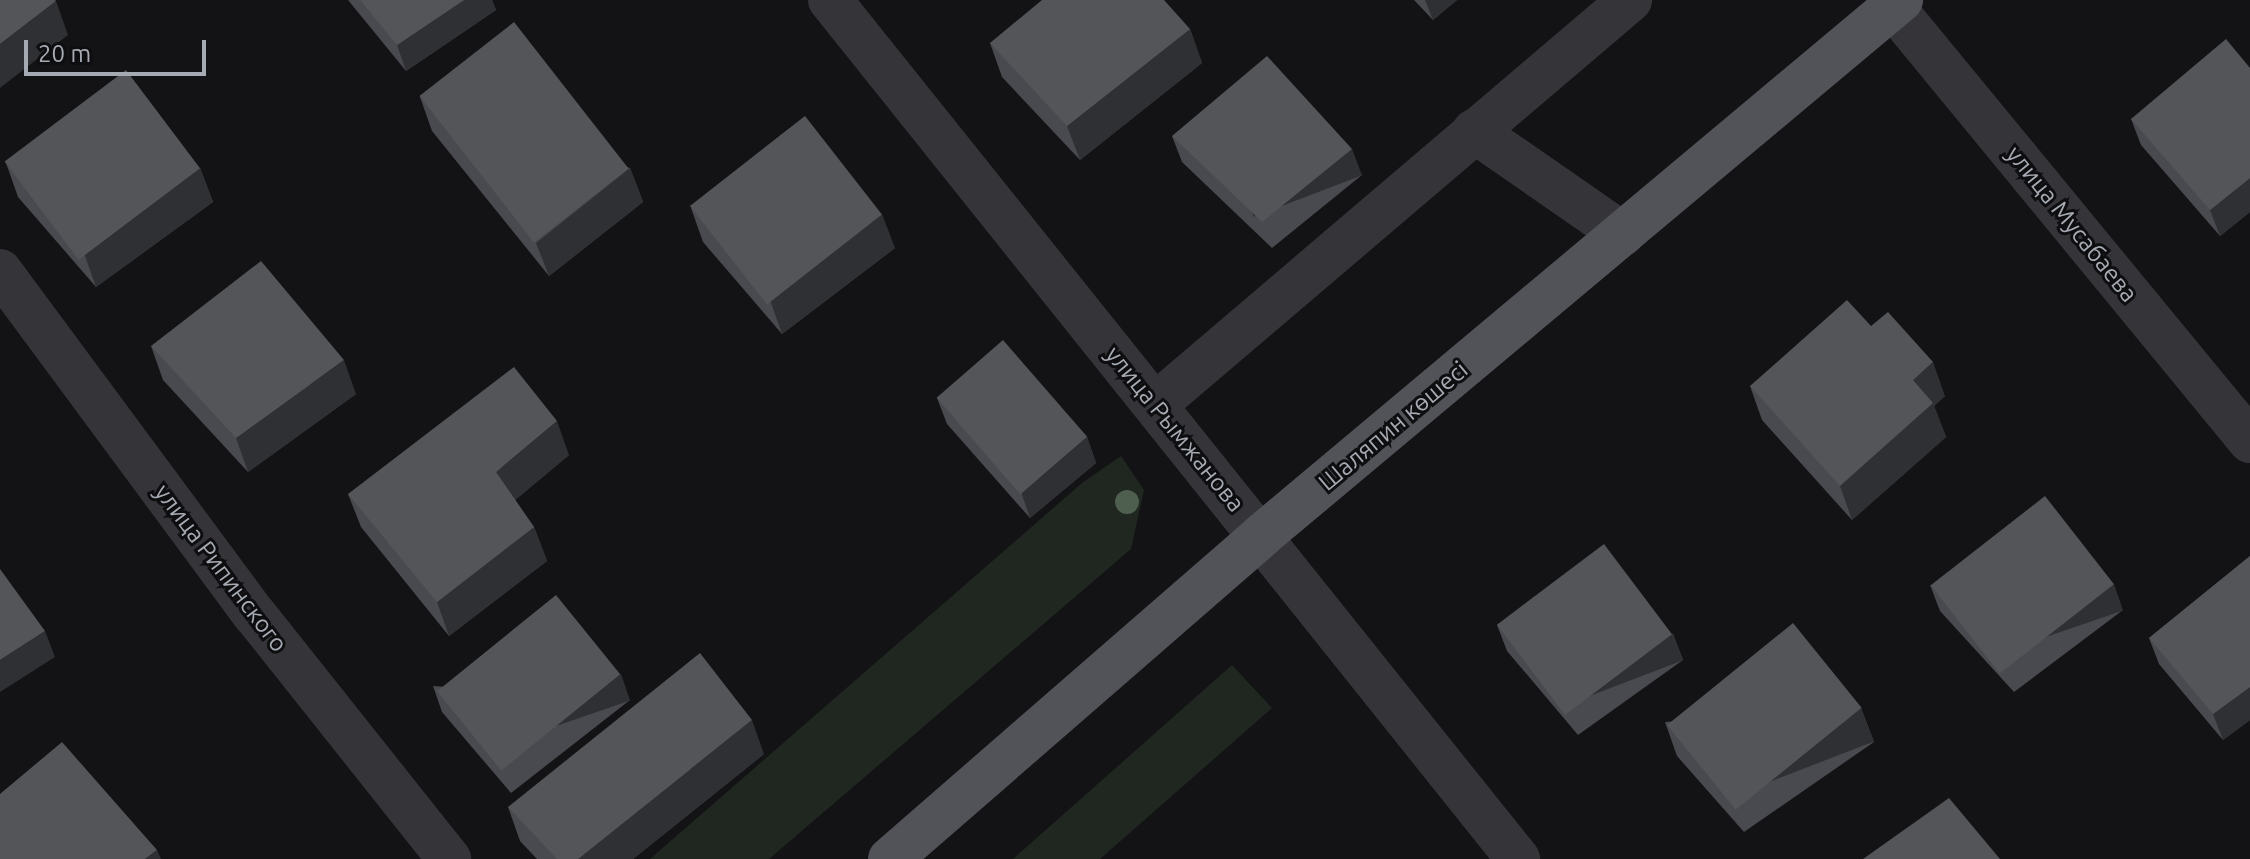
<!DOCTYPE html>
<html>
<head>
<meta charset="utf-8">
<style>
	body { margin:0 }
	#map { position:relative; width:2250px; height:859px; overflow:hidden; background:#131315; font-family:Ubuntu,sans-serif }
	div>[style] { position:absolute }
	.green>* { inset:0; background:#202720 }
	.minor>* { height:44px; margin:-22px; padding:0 22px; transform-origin:22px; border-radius:22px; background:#353539 }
	.major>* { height:44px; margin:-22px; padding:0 22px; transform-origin:22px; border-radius:22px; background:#515358 }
	.trees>* { width:24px; height:24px; margin:-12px; border-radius:50%; background:#4e5f50 }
	.wall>* { inset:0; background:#494a4f }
	.shaded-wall>* { inset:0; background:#2f3033; transform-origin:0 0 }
	.building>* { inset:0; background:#535559; transform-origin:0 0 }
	span { translate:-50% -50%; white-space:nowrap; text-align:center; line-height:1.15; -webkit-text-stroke:6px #0e0e10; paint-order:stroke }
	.street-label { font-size:24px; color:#a6abb3 }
	.scale { position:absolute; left:24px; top:40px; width:182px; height:36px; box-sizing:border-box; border:4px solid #a6abb3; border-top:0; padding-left:10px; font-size:24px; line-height:28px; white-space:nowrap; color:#a6abb3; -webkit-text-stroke:6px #0e0e10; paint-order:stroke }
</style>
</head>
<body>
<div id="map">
	<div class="green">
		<div style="clip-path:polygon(1121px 456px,1144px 490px,1131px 549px,769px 859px,650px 859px,1082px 483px)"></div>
		<div style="clip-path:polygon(1232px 665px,1272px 708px,1100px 859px,1013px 859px)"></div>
	</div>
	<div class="minor">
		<div style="left:830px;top:0;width:1101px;rotate:51.31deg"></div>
		<div style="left:1893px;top:7px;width:562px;rotate:50.56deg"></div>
		<div style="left:1474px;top:131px;width:181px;rotate:34.7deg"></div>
		<div style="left:0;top:271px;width:428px;rotate:53.5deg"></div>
		<div style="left:255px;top:615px;width:312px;rotate:51.5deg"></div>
		<div style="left:1156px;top:404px;width:623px;rotate:-40.44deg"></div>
	</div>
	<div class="major">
		<div style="left:890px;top:859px;width:492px;rotate:-41deg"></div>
		<div style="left:1261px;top:536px;width:835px;rotate:-39.95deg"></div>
	</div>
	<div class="trees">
		<div style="left:1127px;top:502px"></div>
	</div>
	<div class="wall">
		<div style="clip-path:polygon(348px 0,492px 0,496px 10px,406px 71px)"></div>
		<div style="clip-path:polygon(1414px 0,1457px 0,1433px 20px)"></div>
		<div style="clip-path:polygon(1190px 29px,1202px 63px,1080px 160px,1002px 77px,990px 43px)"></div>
		<div style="clip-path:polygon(2250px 68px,2250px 212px,2220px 236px,2141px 145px,2131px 119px)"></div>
		<div style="clip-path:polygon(420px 97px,630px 168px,643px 202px,549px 276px,432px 131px)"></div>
		<div style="clip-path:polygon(1172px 136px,1362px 175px,1272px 248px,1182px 162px)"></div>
		<div style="clip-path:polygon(6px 163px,200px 168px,213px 202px,96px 287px,18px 197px)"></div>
		<div style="clip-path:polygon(691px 208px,895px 248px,782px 334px,703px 242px)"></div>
		<div style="clip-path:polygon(1871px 326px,1945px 396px,1934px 406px,1946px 437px,1852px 520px,1762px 420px,1750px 386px)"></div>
		<div style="clip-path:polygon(151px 346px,356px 394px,248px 472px,163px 380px)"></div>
		<div style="clip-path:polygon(937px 398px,1087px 437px,1096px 463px,1030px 518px,947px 424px)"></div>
		<div style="clip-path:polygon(569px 455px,515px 500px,534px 527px,547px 561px,449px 636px,361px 527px,348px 494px)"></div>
		<div style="clip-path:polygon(2250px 556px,2250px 720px,2223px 740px,2159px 664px,2149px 638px)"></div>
		<div style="clip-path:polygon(1930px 585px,2123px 610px,2014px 692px,1940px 611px)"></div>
		<div style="clip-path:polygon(1497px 625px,1673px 634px,1683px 660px,1578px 735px,1507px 651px)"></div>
		<div style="clip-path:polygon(433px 686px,630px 700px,511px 793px,442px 712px)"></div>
		<div style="clip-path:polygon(1861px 708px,1874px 742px,1744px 832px,1677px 756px,1665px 722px)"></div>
		<div style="clip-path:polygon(764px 754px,633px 859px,537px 859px,520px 841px,508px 807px)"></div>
	</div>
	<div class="shaded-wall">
		<div style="clip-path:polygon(464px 0,492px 0,496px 10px,406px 71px,397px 45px)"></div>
		<div style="clip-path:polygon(1425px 0,1457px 0,1433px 20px)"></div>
		<div style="clip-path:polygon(56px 1px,68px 35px,0 88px,0 44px)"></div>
		<div style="clip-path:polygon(1190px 29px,1202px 63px,1080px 160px,1067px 126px)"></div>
		<div style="left:1352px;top:149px;width:28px;height:116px;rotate:69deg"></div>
		<div style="clip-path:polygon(200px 168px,213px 202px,96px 287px,84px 253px)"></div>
		<div style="clip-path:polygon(630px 168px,643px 202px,549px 276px,536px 243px)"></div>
		<div style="clip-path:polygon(2250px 178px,2250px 212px,2220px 236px,2210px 210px)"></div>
		<div style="clip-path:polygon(882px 214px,895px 248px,782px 334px,770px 300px)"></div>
		<div style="clip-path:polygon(344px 360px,356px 394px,248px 472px,236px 438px)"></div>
		<div style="clip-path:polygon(1933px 362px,1945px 396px,1934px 406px,1946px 437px,1852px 520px,1840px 486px,1913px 380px)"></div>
		<div style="clip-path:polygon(557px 421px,569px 455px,508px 506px,496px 472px)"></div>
		<div style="clip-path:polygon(1087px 437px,1096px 463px,1030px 518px,1021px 492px)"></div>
		<div style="clip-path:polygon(534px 527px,547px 561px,449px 636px,437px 602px)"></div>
		<div style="left:2114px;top:584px;width:28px;height:136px;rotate:71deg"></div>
		<div style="clip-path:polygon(45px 631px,55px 657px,0 692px,0 660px)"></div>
		<div style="left:1673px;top:634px;width:28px;height:128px;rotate:69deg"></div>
		<div style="left:621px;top:674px;width:28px;height:151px;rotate:71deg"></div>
		<div style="clip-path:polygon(2250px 687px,2250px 720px,2223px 740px,2213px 714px)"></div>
		<div style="left:1861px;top:708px;width:36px;height:157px;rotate:69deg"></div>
		<div style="clip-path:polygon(752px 720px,764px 754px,633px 859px,578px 859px)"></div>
		<div style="clip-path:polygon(157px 850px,161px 859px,145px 859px)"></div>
	</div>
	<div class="building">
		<div style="clip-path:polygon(0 0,55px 0,56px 1px,0 44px)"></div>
		<div style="clip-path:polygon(360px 0,464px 0,397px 45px)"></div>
		<div style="clip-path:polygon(1042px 0,1164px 0,1190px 29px,1067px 126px,990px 43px)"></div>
		<div style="left:514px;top:22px;width:186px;height:120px;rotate:52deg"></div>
		<div style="clip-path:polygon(2226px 39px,2250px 68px,2250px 178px,2210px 210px,2131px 119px)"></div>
		<div style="clip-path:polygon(1267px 56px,1352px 149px,1262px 222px,1172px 136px)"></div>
		<div style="left:126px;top:70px;width:123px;height:152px;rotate:53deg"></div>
		<div style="left:805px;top:116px;width:125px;height:146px;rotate:52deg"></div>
		<div style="clip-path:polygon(261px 261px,344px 360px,236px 438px,151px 346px)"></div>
		<div style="clip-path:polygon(1847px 300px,1871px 326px,1888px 312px,1933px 362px,1913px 380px,1933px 403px,1840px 486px,1750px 386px)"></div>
		<div style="left:1003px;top:340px;width:128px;height:88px;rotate:49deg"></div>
		<div style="clip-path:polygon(514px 367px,557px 421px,496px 472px,534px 527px,437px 602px,348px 494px)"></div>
		<div style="left:2045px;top:496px;width:112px;height:145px;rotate:52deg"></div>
		<div style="left:1604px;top:544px;width:113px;height:134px;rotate:53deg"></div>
		<div style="clip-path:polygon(2250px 556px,2250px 687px,2213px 714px,2149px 638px)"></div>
		<div style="clip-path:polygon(0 569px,45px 631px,0 660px)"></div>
		<div style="left:556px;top:595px;width:102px;height:153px;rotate:51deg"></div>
		<div style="left:1793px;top:623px;width:109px;height:162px;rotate:51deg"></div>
		<div style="clip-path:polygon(700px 653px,752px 720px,578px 859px,557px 859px,508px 807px)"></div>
		<div style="clip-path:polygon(62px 742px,157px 850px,145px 859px,0 859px,0 794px)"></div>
		<div style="clip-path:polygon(1949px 798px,2000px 859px,1863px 859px)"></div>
	</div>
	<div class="street-label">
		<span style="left:2072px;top:224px;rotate:51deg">улица Мусабаева</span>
		<span style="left:1393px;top:426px;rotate:-40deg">Шаляпин көшесі</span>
		<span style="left:1175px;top:429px;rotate:51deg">улица Рымжанова</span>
		<span style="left:221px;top:568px;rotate:53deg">улица Рипинского</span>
	</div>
	<div class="scale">20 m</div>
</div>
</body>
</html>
